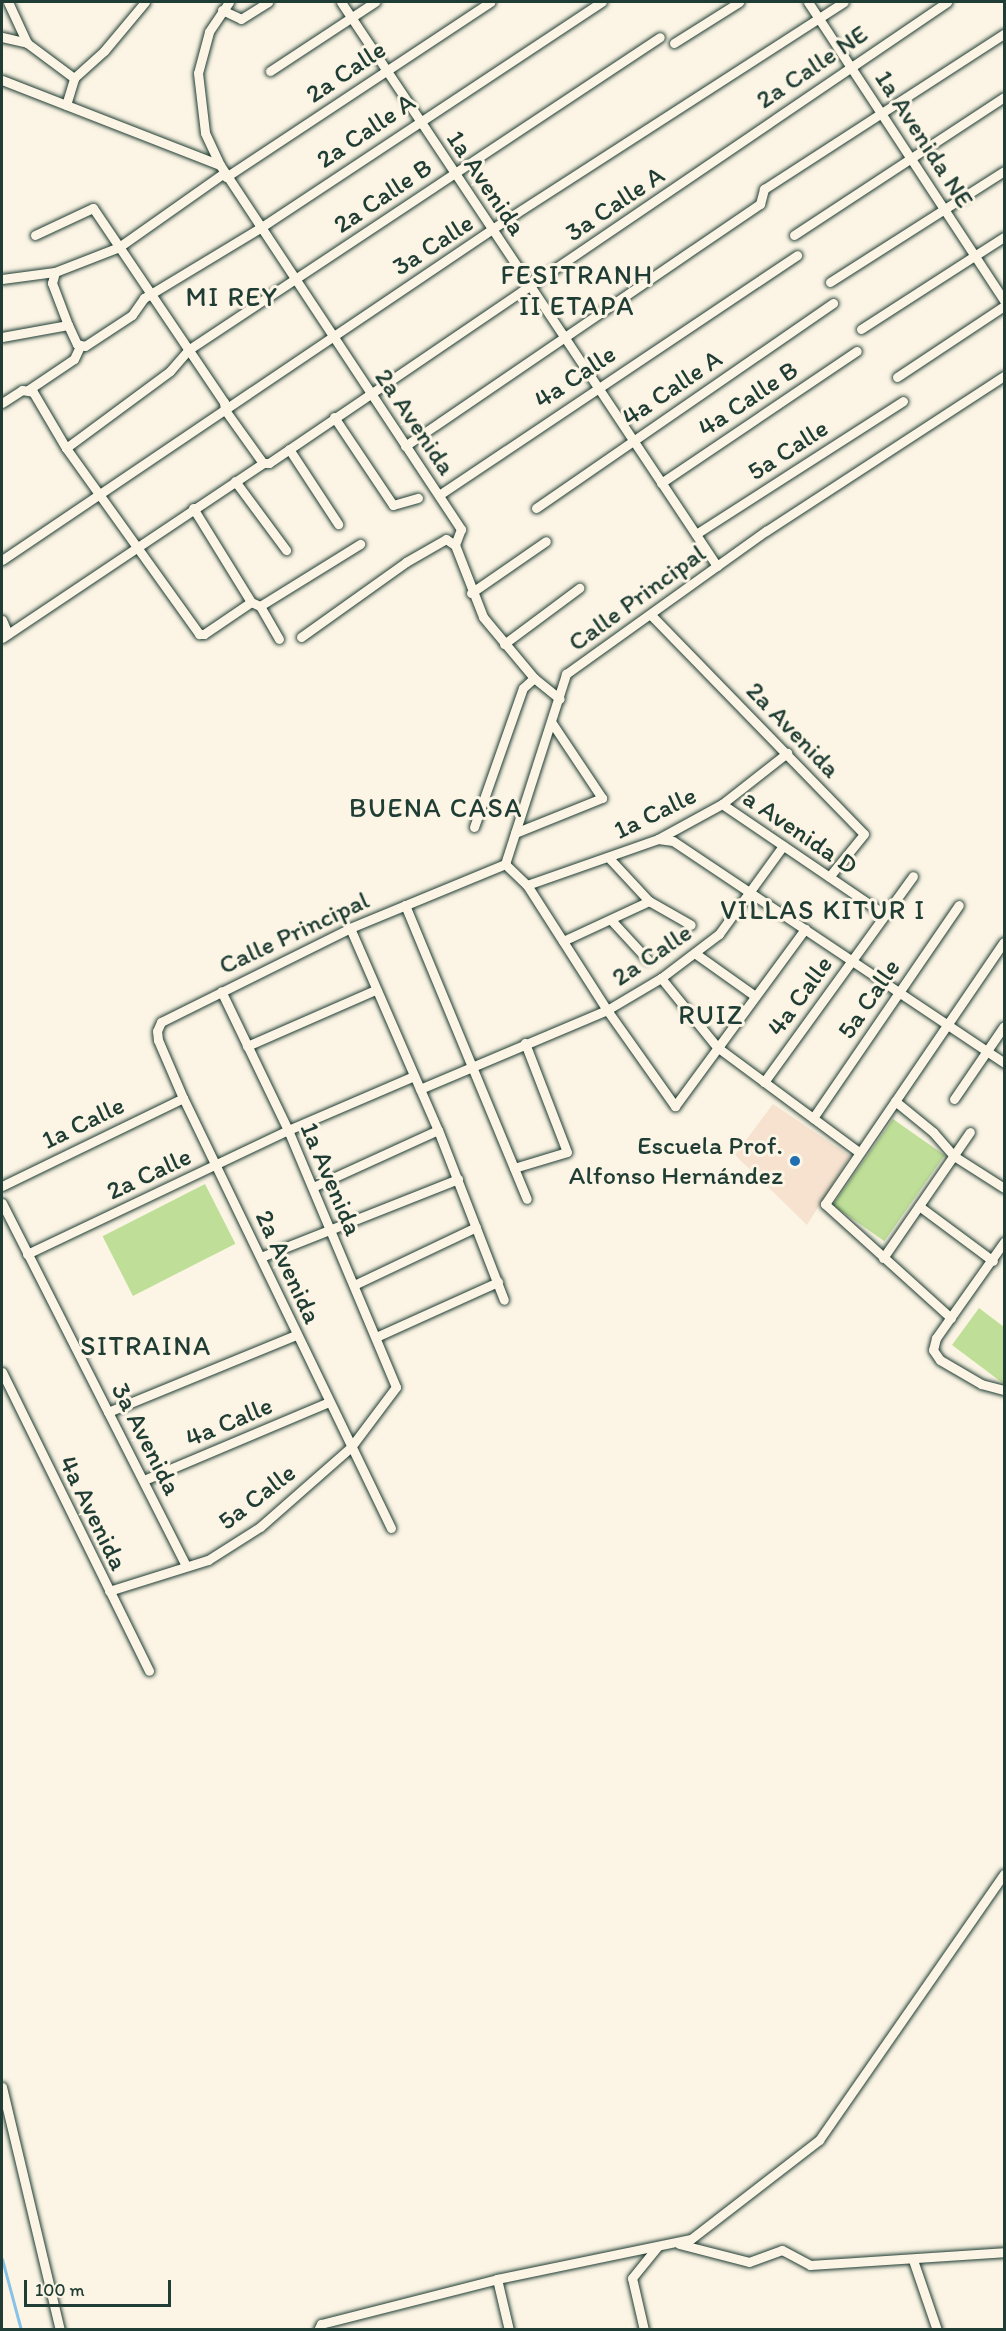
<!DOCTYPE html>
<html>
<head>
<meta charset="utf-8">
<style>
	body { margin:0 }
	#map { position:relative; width:1006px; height:2331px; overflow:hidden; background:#fcf5e5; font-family:Itim,sans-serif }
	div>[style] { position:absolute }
	.built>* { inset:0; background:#f6e2cf }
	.green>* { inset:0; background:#bfdf98; transform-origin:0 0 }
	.stream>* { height:3px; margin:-1.5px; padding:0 1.5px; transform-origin:1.5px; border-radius:1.5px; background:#88c2e7 }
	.roads { filter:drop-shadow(0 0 2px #1f3d34) drop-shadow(0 0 2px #1f3d34) }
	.minor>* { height:9px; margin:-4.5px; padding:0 4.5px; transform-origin:4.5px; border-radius:4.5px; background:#fcf5e5 }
	.dots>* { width:16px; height:16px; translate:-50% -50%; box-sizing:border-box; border:3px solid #fcf5e5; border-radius:50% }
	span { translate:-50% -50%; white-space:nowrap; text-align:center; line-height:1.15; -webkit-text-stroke:6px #fcf5e5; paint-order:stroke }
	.street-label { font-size:26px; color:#1f3d34 }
	.poi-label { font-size:26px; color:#1f3d34 }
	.right { translate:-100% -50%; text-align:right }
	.neighbourhood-label { font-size:27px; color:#1f3d34; letter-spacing:1.5px }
	.frame { position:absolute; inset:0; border:3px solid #1f3d34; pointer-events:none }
	.scale { position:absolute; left:24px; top:2280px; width:147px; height:27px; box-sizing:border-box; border:3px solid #1f3d34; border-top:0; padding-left:8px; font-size:18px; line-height:21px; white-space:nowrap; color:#1f3d34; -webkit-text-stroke:4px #fcf5e5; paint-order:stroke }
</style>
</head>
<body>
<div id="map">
	<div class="built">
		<div style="clip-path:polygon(773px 1104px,850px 1156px,807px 1225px,735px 1155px)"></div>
	</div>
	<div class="green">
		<div style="left:893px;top:1119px;width:63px;height:105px;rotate:35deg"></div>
		<div style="left:205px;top:1184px;width:67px;height:115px;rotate:63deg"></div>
		<div style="clip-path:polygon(979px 1308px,1004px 1327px,1004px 1384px,952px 1345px)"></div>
	</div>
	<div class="stream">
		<div style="left:2px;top:2259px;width:73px;rotate:75deg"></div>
	</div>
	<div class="roads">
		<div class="minor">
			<div style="left:8px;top:2px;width:45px;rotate:65.1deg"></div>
			<div style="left:27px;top:43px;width:59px;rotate:36.7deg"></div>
			<div style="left:229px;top:2px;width:36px;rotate:124deg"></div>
			<div style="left:209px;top:32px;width:42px;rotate:105deg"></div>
			<div style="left:198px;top:73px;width:60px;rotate:83.3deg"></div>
			<div style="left:205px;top:133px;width:35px;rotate:65deg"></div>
			<div style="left:220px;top:165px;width:437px;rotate:56.5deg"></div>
			<div style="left:461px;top:529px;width:17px;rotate:111deg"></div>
			<div style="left:455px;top:545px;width:77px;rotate:68.7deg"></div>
			<div style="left:483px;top:617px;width:80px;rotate:50.1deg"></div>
			<div style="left:534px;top:678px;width:33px;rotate:39deg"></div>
			<div style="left:341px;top:2px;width:678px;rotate:56.31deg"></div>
			<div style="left:808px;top:2px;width:357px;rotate:56.7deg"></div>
			<div style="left:222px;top:10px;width:21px;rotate:25deg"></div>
			<div style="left:241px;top:19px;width:32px;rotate:-32deg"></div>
			<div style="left:2px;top:37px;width:26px;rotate:13deg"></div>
			<div style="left:674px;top:43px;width:77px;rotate:-32.2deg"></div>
			<div style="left:270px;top:71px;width:126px;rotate:-33.3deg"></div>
			<div style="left:2px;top:80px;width:234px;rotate:21.3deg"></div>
			<div style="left:66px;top:105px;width:28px;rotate:-73deg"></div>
			<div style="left:74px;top:78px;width:40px;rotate:-42deg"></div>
			<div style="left:104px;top:51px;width:64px;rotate:-50.1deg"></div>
			<div style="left:226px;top:177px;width:317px;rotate:-33.5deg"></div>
			<div style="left:35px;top:235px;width:64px;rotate:-25deg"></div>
			<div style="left:93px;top:208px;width:234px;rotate:56deg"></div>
			<div style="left:224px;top:402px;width:8px;rotate:83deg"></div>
			<div style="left:225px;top:410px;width:65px;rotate:54.4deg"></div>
			<div style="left:263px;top:463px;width:6px"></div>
			<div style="left:269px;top:463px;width:820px;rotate:-34.21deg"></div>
			<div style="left:794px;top:235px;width:251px;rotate:-33.3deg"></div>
			<div style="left:2px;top:279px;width:53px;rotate:-7.5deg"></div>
			<div style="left:830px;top:282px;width:206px;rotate:-32.5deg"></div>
			<div style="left:68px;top:325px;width:45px;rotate:-110.9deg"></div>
			<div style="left:52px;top:283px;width:11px;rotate:-75deg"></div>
			<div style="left:55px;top:272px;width:69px;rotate:-21.3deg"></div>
			<div style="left:119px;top:247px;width:128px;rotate:-35.2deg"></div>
			<div style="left:861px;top:329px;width:170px;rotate:-32.8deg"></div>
			<div style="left:2px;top:337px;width:67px;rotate:-10.3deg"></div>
			<div style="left:68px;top:325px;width:21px;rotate:65deg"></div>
			<div style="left:77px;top:344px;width:8px;rotate:14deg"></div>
			<div style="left:85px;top:346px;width:56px;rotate:-33.4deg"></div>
			<div style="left:132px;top:315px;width:21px;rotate:-55deg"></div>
			<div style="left:144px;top:298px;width:135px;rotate:-31.1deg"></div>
			<div style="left:260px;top:228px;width:410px;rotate:-33.5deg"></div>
			<div style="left:897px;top:377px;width:128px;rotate:-33.6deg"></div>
			<div style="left:28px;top:390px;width:55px;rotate:-34deg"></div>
			<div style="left:74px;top:359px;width:14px;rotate:-65deg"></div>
			<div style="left:2px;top:403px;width:24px;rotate:-33deg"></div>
			<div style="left:22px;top:390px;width:11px;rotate:10deg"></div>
			<div style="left:33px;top:392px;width:65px;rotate:59.5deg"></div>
			<div style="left:66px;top:448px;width:229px;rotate:54.4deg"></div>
			<div style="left:199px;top:634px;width:5px"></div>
			<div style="left:204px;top:634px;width:57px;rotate:-34.2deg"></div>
			<div style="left:334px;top:417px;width:106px;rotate:56.2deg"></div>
			<div style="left:393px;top:505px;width:26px;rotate:-16deg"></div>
			<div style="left:405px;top:446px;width:430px;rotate:-34.3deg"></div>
			<div style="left:760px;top:204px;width:16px;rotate:-75deg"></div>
			<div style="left:764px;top:189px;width:286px;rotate:-32.9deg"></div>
			<div style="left:66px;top:448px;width:129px;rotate:-36.5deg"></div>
			<div style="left:170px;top:371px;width:28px;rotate:-49deg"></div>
			<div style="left:188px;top:350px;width:566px;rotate:-33.55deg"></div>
			<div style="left:289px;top:449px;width:90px;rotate:56.8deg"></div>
			<div style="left:235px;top:481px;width:86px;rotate:53.5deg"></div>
			<div style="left:661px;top:483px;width:236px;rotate:-34deg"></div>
			<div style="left:439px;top:495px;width:431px;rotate:-33.8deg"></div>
			<div style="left:193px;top:508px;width:110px;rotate:58.3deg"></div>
			<div style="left:251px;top:602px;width:10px;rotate:24deg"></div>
			<div style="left:260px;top:606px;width:38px;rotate:60deg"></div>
			<div style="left:536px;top:508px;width:361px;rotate:-34.6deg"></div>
			<div style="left:696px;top:534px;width:246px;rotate:-32.7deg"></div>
			<div style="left:2px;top:560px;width:606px;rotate:-34.03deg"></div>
			<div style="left:504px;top:221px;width:404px;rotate:-32.8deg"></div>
			<div style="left:471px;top:593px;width:91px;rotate:-34.7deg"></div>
			<div style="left:260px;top:606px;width:118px;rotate:-31.8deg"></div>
			<div style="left:651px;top:615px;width:305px;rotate:45.8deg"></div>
			<div style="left:864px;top:834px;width:55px;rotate:129.1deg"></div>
			<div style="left:2px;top:620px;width:15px;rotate:67deg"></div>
			<div style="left:301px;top:637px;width:129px;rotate:-35.5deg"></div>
			<div style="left:406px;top:562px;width:46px;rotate:-29.9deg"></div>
			<div style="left:446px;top:539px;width:11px;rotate:34deg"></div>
			<div style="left:2px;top:638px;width:314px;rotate:-33.8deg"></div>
			<div style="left:504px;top:644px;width:94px;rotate:-36.7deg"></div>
			<div style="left:722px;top:804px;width:196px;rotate:34.2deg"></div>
			<div style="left:474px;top:827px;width:147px;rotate:-70.6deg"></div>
			<div style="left:523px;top:688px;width:15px;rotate:-42deg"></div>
			<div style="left:515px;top:833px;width:94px;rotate:-21.9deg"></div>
			<div style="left:602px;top:798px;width:90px;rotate:-123.7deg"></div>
			<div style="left:658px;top:839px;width:15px;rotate:8deg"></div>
			<div style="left:673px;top:841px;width:399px;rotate:33.8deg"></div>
			<div style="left:609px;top:858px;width:59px;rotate:47.1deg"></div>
			<div style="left:649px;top:901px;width:48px;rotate:29.7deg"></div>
			<div style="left:505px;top:864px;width:30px;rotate:44deg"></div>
			<div style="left:527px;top:885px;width:148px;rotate:57.4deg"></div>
			<div style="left:607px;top:1010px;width:118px;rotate:54.7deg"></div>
			<div style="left:675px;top:1106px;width:220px;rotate:-53.7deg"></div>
			<div style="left:527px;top:885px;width:139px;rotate:-19.3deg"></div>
			<div style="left:658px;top:839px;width:73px;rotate:-28.7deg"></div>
			<div style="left:722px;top:804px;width:83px;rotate:-38.1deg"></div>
			<div style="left:405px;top:905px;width:318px;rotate:67.5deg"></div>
			<div style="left:612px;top:921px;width:52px;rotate:47.4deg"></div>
			<div style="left:350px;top:928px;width:220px;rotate:66.5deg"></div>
			<div style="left:438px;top:1130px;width:182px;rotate:68.8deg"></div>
			<div style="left:563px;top:941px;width:95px;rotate:-24.9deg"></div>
			<div style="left:696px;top:954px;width:72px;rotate:35.4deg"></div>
			<div style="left:661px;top:978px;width:89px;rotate:50.9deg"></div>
			<div style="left:717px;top:1047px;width:177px;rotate:36.5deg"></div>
			<div style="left:247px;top:1046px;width:140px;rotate:-23.6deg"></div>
			<div style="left:764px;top:1082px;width:254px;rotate:-54.1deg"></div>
			<div style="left:420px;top:1089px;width:203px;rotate:-22.9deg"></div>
			<div style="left:607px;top:1010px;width:63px;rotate:-30.7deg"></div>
			<div style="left:661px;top:978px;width:73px;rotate:-37.2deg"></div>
			<div style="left:719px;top:934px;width:109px;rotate:-54deg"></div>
			<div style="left:954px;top:1099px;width:88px;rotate:-55.6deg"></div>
			<div style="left:895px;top:1101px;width:49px;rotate:39.2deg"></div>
			<div style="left:933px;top:1132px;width:32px;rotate:49deg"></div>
			<div style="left:954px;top:1156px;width:59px;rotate:32.6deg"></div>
			<div style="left:813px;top:1118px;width:258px;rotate:-55.6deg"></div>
			<div style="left:514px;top:1168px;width:55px;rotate:-16.8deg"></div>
			<div style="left:567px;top:1152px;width:117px;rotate:-111.1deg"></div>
			<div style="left:2px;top:1186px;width:201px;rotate:-25.9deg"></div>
			<div style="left:313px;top:1187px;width:137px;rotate:-24.5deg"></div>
			<div style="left:2px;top:1203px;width:407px;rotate:63.1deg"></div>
			<div style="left:919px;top:1206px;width:92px;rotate:36.6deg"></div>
			<div style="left:1004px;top:1242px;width:118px;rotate:125.3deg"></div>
			<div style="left:936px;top:1338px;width:12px;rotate:104deg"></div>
			<div style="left:933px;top:1350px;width:12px;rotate:55deg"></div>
			<div style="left:940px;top:1360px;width:48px;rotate:30.3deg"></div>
			<div style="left:981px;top:1384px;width:24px;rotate:15deg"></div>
			<div style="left:27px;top:1254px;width:289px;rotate:-25.4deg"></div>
			<div style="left:288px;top:1130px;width:137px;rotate:-23.2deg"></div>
			<div style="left:261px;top:1257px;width:212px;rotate:-21.6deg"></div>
			<div style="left:883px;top:1258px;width:153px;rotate:-55.4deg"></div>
			<div style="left:354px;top:1285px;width:135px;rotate:-25.4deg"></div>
			<div style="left:951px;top:1318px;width:170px;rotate:-137.9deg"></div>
			<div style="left:825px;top:1204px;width:317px;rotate:-55.7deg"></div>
			<div style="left:376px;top:1337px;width:134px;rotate:-24.3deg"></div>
			<div style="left:2px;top:1372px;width:333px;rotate:63.8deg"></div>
			<div style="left:108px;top:1412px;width:203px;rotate:-22.3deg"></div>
			<div style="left:144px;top:1480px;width:201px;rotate:-22.9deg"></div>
			<div style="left:391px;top:1528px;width:478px;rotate:-115.8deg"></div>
			<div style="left:183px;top:1098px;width:63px;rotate:-113.3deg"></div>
			<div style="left:158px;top:1040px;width:9px;rotate:-96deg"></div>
			<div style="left:157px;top:1031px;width:10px;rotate:-66deg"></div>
			<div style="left:161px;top:1022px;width:211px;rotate:-26.4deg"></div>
			<div style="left:350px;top:928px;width:168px;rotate:-22.4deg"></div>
			<div style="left:505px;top:864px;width:200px;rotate:-72.2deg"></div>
			<div style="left:566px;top:674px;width:246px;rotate:-35.6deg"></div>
			<div style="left:766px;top:531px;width:284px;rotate:-33.1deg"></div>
			<div style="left:109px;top:1591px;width:104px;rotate:-17.4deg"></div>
			<div style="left:208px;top:1560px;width:62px;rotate:-32.4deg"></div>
			<div style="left:260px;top:1527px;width:121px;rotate:-41.3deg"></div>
			<div style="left:351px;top:1447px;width:75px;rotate:-53.1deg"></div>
			<div style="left:396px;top:1387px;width:279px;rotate:-112.8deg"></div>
			<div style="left:288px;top:1130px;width:154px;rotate:-115.7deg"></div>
			<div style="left:2px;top:2087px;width:250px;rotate:76.6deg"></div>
			<div style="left:679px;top:2244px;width:72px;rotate:14.4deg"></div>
			<div style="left:749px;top:2262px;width:35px;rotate:-20deg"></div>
			<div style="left:782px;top:2250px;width:32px;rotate:28deg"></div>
			<div style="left:810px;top:2265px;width:194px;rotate:-3.8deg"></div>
			<div style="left:913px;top:2260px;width:74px;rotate:71.1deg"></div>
			<div style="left:497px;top:2279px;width:52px;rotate:76.8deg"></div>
			<div style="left:318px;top:2330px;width:7px;rotate:-63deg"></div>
			<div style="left:321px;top:2324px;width:182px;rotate:-14.3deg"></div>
			<div style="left:497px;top:2279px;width:198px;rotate:-11.7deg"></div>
			<div style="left:691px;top:2239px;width:162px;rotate:-37.7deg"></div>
			<div style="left:819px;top:2140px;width:324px;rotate:-55.2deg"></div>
			<div style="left:644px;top:2330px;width:53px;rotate:-103deg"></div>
			<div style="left:632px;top:2278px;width:41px;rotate:-50.9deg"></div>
		</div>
	</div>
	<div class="dots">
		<div style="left:795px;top:1161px;background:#1f6fb2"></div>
	</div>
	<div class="street-label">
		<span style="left:812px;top:67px;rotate:-34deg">2a Calle NE</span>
		<span style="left:346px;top:72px;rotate:-34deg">2a Calle</span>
		<span style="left:366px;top:131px;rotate:-34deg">2a Calle A</span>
		<span style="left:924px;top:139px;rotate:57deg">1a Avenida NE</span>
		<span style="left:486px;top:183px;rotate:56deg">1a Avenida</span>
		<span style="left:383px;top:196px;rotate:-34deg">2a Calle B</span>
		<span style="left:615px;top:204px;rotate:-34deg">3a Calle A</span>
		<span style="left:433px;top:245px;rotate:-33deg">3a Calle</span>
		<span style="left:575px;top:377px;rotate:-34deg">4a Calle</span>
		<span style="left:672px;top:388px;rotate:-34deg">4a Calle A</span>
		<span style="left:748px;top:399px;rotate:-34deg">4a Calle B</span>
		<span style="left:415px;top:422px;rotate:56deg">2a Avenida</span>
		<span style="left:788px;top:450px;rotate:-33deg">5a Calle</span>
		<span style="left:637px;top:598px;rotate:-36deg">Calle Principal</span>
		<span style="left:793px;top:730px;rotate:46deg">2a Avenida</span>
		<span style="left:655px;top:813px;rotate:-26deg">1a Calle</span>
		<span style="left:800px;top:832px;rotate:34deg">a Avenida D</span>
		<span style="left:294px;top:933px;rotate:-25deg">Calle Principal</span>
		<span style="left:652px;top:955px;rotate:-34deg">2a Calle</span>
		<span style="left:800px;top:996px;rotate:-54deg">4a Calle</span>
		<span style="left:869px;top:999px;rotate:-56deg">5a Calle</span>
		<span style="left:83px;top:1123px;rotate:-26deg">1a Calle</span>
		<span style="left:149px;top:1174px;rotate:-25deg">2a Calle</span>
		<span style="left:331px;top:1179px;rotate:67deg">1a Avenida</span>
		<span style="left:288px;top:1267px;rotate:65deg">2a Avenida</span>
		<span style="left:229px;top:1422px;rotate:-23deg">4a Calle</span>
		<span style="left:146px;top:1439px;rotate:63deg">3a Avenida</span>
		<span style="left:257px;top:1497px;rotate:-38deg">5a Calle</span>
		<span style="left:93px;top:1513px;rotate:64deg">4a Avenida</span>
	</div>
	<div class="poi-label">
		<span class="right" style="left:783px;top:1161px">Escuela Prof.<br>Alfonso Hernández</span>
	</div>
	<div class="neighbourhood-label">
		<span style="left:577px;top:290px">FESITRANH<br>II ETAPA</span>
		<span style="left:232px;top:297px">MI REY</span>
		<span style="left:436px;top:808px">BUENA CASA</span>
		<span style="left:823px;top:910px">VILLAS KITUR I</span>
		<span style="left:711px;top:1015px">RUIZ</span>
		<span style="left:146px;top:1346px">SITRAINA</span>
	</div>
	<div class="frame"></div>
	<div class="scale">100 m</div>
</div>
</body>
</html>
